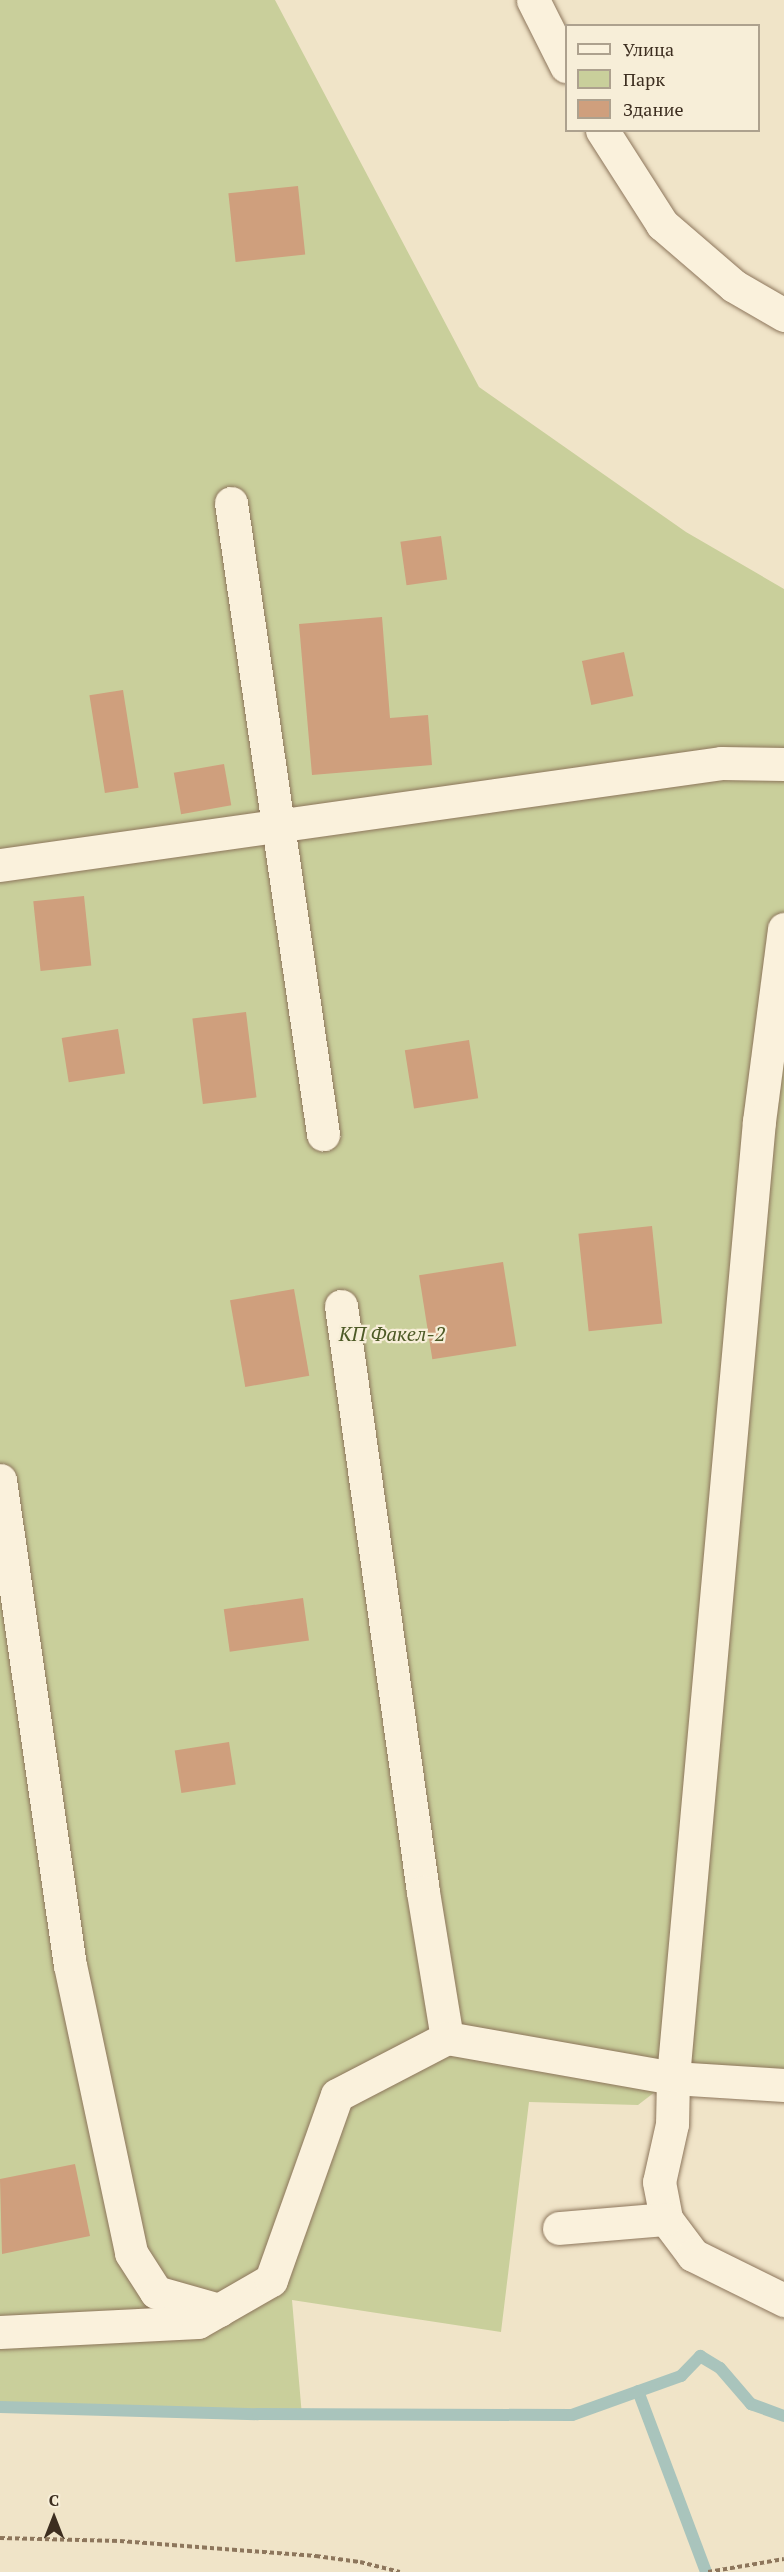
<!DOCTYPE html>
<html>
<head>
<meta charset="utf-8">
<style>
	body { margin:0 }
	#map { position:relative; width:784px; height:2572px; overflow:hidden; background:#f0e4c8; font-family:"PT Serif",serif }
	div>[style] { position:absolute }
	.green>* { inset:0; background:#c9cf9b }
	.stream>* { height:12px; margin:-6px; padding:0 6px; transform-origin:6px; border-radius:6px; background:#a9c4bc }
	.building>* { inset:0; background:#cf9f7d; transform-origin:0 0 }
	.path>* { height:4px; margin-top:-2px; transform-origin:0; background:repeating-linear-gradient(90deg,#8d765c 0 4.5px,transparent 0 7.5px) }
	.roads { filter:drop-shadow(0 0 2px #8d765c) drop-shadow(0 0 2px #8d765c) }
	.minor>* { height:33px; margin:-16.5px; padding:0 16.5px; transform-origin:16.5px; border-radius:16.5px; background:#faf1dc }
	span { translate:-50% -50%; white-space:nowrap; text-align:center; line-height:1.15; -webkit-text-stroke:4.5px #f7eed8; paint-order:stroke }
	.park-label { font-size:20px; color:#4d5a26; font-style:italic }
	.legend { position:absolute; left:565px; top:24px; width:195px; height:108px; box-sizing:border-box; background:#f7eed8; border:2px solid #ada18e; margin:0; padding:8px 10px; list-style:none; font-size:18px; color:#3d2e20 }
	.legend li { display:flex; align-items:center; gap:12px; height:30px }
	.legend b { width:30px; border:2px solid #ada18e }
	.north { position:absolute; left:24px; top:2488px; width:60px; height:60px; -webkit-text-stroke:4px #f7eed8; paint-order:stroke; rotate:0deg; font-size:16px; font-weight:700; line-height:24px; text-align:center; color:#3d2e20 }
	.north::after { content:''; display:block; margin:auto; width:21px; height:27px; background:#3d2e20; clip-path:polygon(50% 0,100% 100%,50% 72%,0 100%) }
</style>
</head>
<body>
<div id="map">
	<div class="green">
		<div style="clip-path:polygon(0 0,275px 0,479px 387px,686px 532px,784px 589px,784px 2095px,673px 2078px,638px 2105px,529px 2102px,501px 2332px,292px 2300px,302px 2416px,0 2402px)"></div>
	</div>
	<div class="stream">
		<div style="left:638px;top:2391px;width:193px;rotate:69.4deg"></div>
		<div style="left:0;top:2407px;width:258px;rotate:1.6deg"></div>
		<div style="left:258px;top:2414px;width:314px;rotate:0.2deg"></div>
		<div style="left:572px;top:2415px;width:116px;rotate:-19.7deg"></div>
		<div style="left:681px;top:2376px;width:28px;rotate:-46deg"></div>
		<div style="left:700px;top:2356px;width:23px;rotate:31deg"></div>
		<div style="left:720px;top:2368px;width:48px;rotate:49.3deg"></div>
		<div style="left:751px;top:2404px;width:35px;rotate:20deg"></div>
	</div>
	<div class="building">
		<div style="left:298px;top:186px;width:69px;height:70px;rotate:84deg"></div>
		<div style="left:441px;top:536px;width:44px;height:41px;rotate:82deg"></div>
		<div style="clip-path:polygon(382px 617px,390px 718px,428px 715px,432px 765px,312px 775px,299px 624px)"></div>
		<div style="left:624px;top:652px;width:45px;height:43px;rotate:78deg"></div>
		<div style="left:123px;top:690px;width:99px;height:34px;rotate:81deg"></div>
		<div style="left:224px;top:764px;width:42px;height:51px;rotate:80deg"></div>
		<div style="left:84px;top:896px;width:70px;height:51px;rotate:84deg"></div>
		<div style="left:246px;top:1012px;width:86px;height:54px;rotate:83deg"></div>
		<div style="left:118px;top:1029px;width:45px;height:57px;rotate:81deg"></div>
		<div style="left:469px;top:1040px;width:59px;height:65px;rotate:81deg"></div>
		<div style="left:652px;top:1226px;width:98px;height:74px;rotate:84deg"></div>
		<div style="left:503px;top:1262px;width:85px;height:85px;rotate:81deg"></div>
		<div style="left:294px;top:1289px;width:88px;height:65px;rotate:80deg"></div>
		<div style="left:303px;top:1598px;width:43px;height:80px;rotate:82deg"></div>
		<div style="left:229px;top:1742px;width:43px;height:55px;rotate:81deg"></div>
		<div style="clip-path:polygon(75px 2164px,90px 2236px,2px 2254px,0 2179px)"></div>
	</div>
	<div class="path">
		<div style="left:0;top:2538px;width:120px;rotate:1.4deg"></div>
		<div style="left:120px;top:2541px;width:197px;rotate:4.4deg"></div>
		<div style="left:316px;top:2556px;width:44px;rotate:7.8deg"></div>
		<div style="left:360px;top:2562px;width:41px;rotate:14deg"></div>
		<div style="left:708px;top:2572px;width:77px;rotate:-9.7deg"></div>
	</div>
	<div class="roads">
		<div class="minor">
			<div style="left:533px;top:0;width:74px;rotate:63.4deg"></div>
			<div style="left:602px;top:130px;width:112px;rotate:57.4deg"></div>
			<div style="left:662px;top:224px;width:95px;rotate:40.7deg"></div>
			<div style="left:734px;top:286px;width:58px;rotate:30.1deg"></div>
			<div style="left:231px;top:503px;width:638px;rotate:81.7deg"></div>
			<div style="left:0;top:865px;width:728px;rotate:-8.05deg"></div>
			<div style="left:721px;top:763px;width:63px;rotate:0.9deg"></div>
			<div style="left:784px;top:929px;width:194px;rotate:97.4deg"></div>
			<div style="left:759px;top:1121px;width:961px;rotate:95.14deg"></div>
			<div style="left:673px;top:2078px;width:46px;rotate:91.2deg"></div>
			<div style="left:672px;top:2124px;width:59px;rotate:102.6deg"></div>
			<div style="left:659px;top:2182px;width:38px;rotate:79deg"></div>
			<div style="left:666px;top:2219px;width:45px;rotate:53.1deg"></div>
			<div style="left:693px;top:2255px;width:102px;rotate:26.3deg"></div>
			<div style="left:341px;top:1306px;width:592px;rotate:82.03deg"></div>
			<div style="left:423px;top:1892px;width:148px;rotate:80.7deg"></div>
			<div style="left:0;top:1480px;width:490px;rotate:81.8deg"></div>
			<div style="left:70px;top:1965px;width:294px;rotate:78deg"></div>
			<div style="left:131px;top:2253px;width:46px;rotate:57.3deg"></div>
			<div style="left:156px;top:2292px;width:66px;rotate:15.9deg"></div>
			<div style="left:559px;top:2228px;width:107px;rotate:-4.8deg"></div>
			<div style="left:0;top:2332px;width:198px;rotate:-2.9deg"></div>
			<div style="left:198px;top:2322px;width:84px;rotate:-29.9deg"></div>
			<div style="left:271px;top:2280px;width:196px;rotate:-70.4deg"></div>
			<div style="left:337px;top:2095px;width:124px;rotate:-27.4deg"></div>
			<div style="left:447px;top:2038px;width:230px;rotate:10deg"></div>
			<div style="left:673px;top:2078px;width:111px;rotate:3.6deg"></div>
		</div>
	</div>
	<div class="park-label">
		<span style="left:392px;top:1333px">КП Факел-2</span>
	</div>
	<ul class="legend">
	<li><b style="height:8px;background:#faf1dc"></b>Улица</li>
	<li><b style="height:16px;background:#c9cf9b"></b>Парк</li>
	<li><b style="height:16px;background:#cf9f7d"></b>Здание</li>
	</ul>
	<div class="north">С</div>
</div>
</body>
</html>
